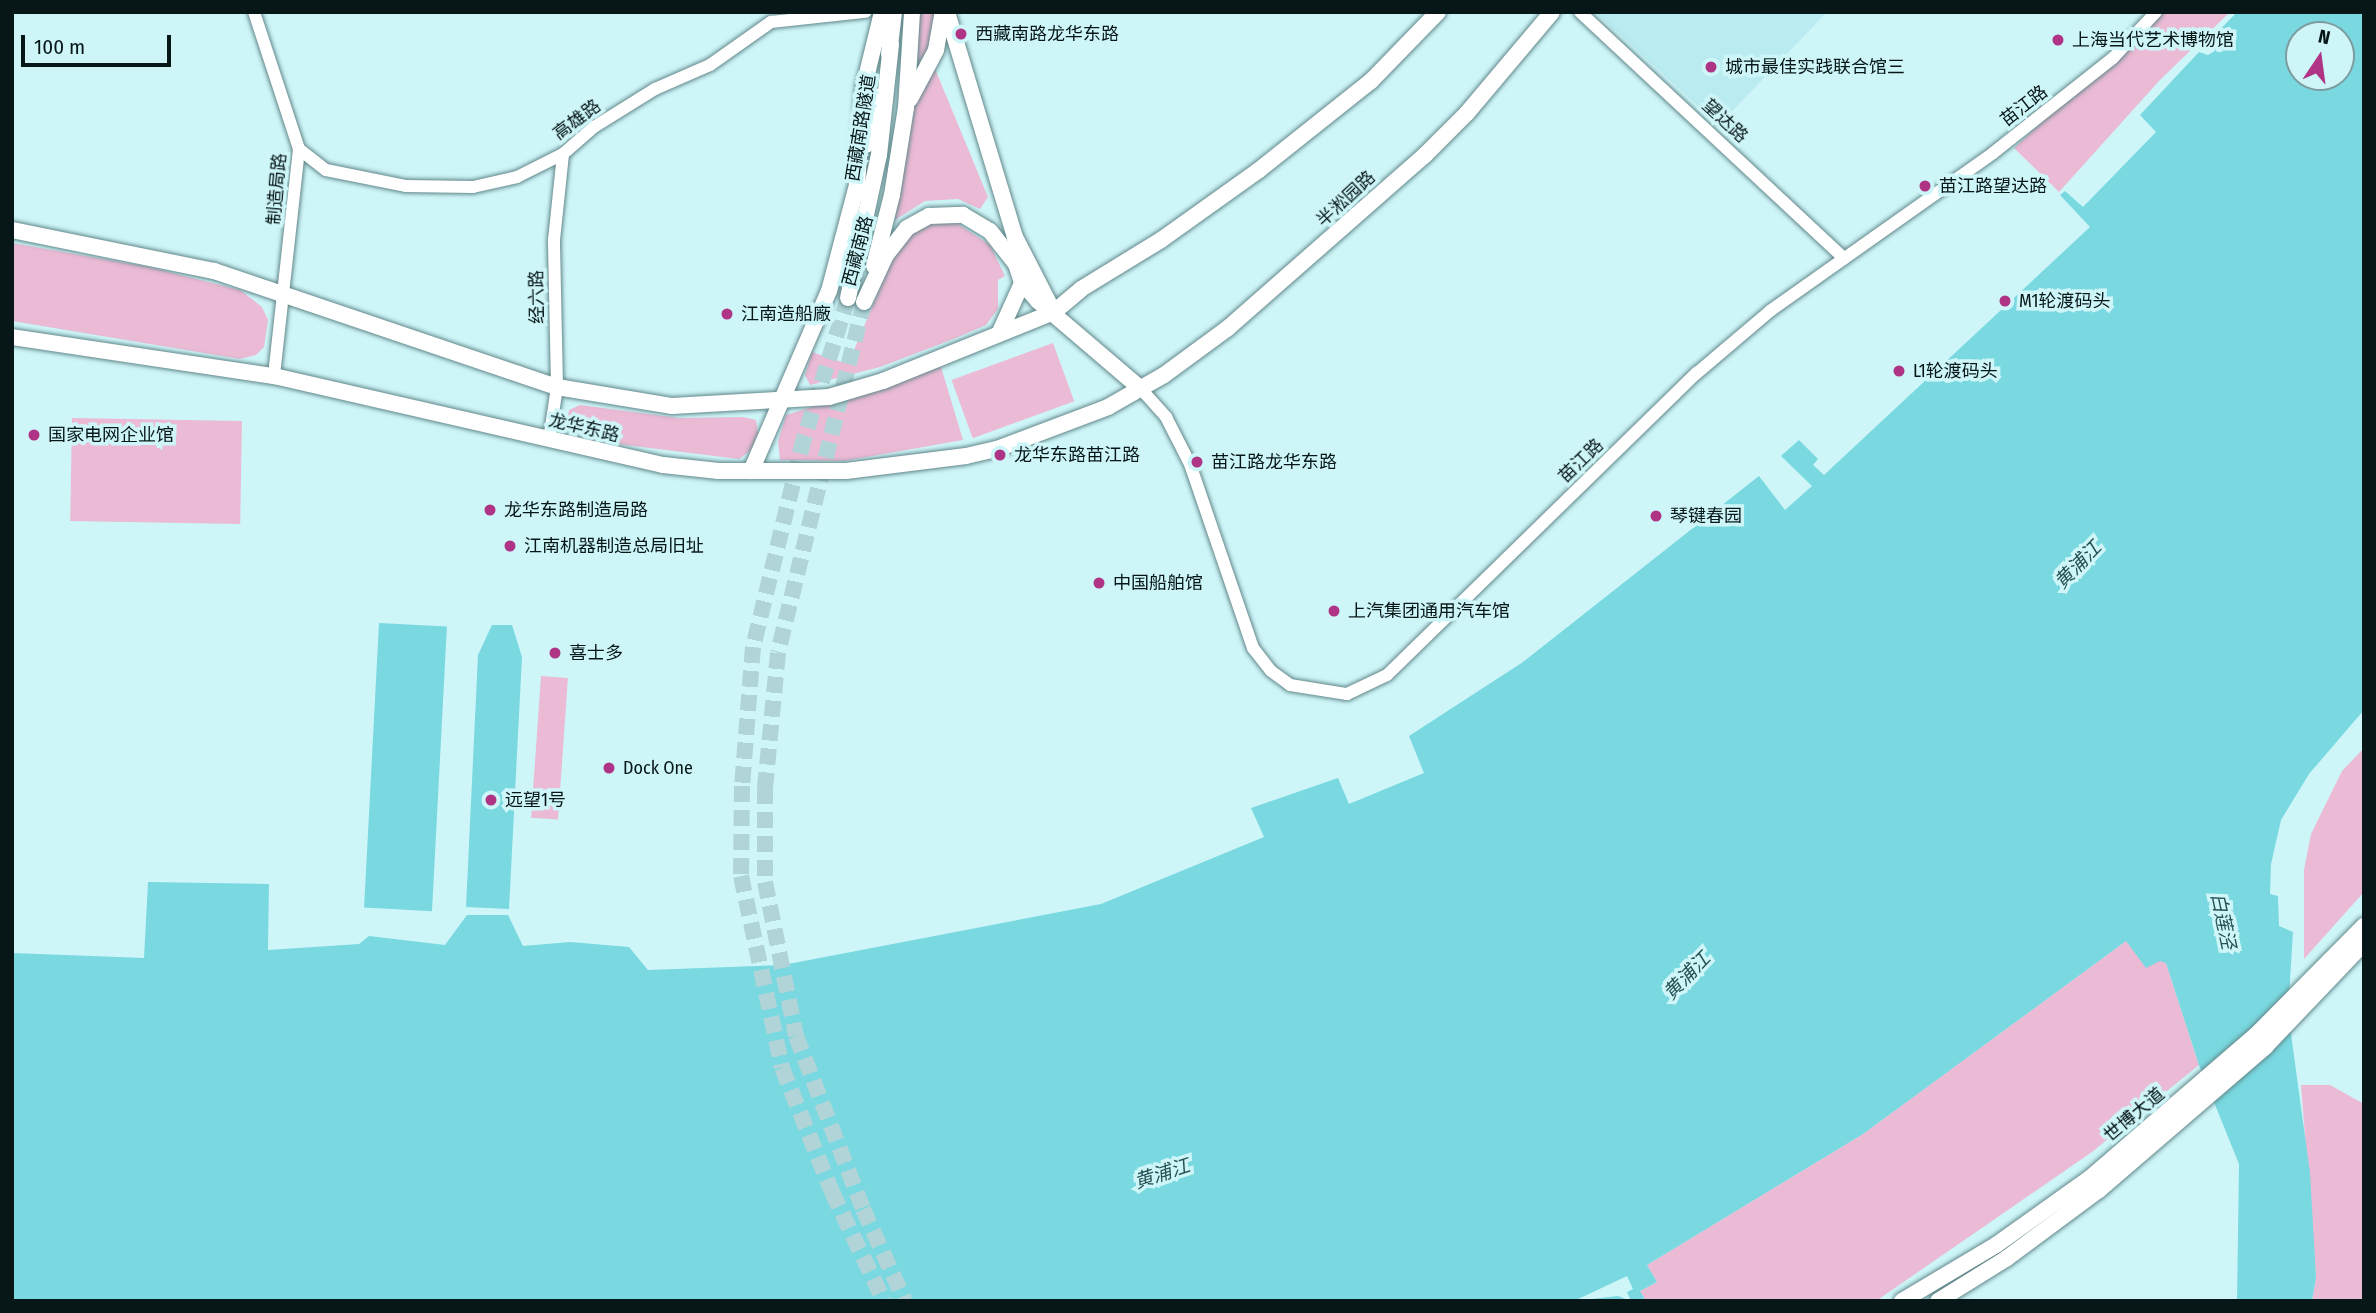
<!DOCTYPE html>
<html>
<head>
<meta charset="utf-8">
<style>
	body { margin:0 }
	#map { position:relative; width:2376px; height:1313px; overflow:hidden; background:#cef6f9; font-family:"Fira Sans Condensed","Noto Sans SC",sans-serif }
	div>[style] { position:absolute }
	.built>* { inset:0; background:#b9ebf0 }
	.green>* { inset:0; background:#ebbad4; transform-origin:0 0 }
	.water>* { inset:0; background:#79d8e0; transform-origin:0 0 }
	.pier>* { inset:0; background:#cef6f9 }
	.major-tunnel>* { height:16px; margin-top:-8px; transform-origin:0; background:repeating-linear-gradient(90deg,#b0d4d7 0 16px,transparent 0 24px) }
	.roads { filter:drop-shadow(0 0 2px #62878a) drop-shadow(0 0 2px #62878a) }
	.minor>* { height:12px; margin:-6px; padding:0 6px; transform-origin:6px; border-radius:6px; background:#fff }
	.major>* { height:16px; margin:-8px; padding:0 8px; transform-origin:8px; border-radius:8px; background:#fff }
	.dots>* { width:19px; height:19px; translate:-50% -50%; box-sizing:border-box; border:4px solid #cef6f9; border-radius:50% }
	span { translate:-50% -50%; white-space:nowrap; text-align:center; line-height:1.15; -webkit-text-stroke:7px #cef6f9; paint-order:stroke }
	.poi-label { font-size:18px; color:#071617 }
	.left { translate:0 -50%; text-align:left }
	.street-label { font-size:18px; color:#071617 }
	.water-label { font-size:19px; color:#255054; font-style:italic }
	.frame { position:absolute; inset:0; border:14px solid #071617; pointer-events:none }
	.north { position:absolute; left:2285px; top:21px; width:70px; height:70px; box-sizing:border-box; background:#cef6f9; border:2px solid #7e9c9f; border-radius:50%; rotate:13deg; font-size:19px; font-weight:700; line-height:28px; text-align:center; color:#071617 }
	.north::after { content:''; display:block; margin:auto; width:24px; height:32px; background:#b03485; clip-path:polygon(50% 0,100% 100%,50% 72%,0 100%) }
	.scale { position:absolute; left:21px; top:35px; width:150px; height:32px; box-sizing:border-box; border:4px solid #071617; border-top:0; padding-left:9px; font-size:21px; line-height:24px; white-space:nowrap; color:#071617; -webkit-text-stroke:5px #cef6f9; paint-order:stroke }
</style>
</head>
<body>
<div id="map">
	<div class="built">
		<div style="clip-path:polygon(1595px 12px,1827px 12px,1719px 125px)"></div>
	</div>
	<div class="green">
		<div style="clip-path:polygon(917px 12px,939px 12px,933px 41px,918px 64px)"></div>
		<div style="clip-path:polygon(2161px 12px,2230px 12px,2159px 81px,2059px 192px,2014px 148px)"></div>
		<div style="clip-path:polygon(933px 64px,988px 197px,980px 209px,958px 199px,925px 201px,895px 220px,909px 117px)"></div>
		<div style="clip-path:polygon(935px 221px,955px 222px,990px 245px,1005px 276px,998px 280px,998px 309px,986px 325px,956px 338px,880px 367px,810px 385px,805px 375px,812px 352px,848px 364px,901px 239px)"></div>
		<div style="clip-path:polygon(12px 243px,149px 267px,240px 290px,262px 307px,268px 320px,264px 347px,256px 355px,240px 359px,12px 321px)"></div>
		<div style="left:1053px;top:343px;width:62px;height:108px;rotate:70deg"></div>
		<div style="clip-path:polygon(941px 367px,963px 440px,844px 461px,780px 460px,778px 441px,786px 415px)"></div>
		<div style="clip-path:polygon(580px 405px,679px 418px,743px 417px,756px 420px,758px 433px,751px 450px,739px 459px,593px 441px,566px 428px,569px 410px)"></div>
		<div style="left:72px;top:418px;width:170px;height:103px;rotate:1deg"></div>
		<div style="left:541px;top:676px;width:27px;height:142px;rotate:4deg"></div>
		<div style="clip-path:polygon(2364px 748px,2364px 892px,2304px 959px,2304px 870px,2311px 834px,2342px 771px)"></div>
		<div style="clip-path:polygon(2126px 941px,2166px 963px,2199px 1065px,2092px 1152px,1876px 1301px,1646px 1301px,1640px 1291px,1657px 1282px,1647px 1265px,1863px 1134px)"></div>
		<div style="clip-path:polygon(2301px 1085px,2330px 1085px,2364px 1104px,2364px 1301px,2312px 1301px,2316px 1277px)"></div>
	</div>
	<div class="water">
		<div style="clip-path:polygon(evenodd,2237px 12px,2364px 12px,2364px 710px,2309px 774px,2281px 820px,2271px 864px,2270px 894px,2278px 896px,2279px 926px,2293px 932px,2288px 1012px,2310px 1173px,2316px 1277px,2312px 1301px,2237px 1301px,2239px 1164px,2199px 1065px,2166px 963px,2160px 961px,2146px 968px,2126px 941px,1863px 1134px,1647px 1265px,1657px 1282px,1640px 1291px,1646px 1301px,12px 1301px,12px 953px,144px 958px,148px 882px,269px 884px,268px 950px,359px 944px,369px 936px,445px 945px,467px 915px,508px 915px,523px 946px,570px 942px,629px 947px,648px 970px,783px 965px,1101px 904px,1264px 837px,1251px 808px,1338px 778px,1349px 804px,1424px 773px,1409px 736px,1523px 662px,1759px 476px,1785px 510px,1812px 486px,1781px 456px,1799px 440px,1818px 459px,1813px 465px,1824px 475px,2090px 227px,2060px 195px,2065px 191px,2083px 207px,2156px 132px,2140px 115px,2199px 52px,2208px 55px,2215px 51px,2212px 38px,2237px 12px,2299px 35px,2341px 35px,2341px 77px,2299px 77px,2299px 35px)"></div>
		<div style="left:379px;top:623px;width:68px;height:285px;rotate:3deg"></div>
		<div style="clip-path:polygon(492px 625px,512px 625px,522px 657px,509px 909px,466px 907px,478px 655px)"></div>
	</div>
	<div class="pier">
		<div style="clip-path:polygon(1627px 1276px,1633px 1289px,1627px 1292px,1631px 1301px,1618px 1296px,1574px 1301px)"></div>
	</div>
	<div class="major-tunnel">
		<div style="left:848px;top:298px;width:147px;rotate:107.4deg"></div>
		<div style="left:804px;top:438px;width:215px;rotate:103.7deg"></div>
		<div style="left:753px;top:647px;width:139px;rotate:94.5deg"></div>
		<div style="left:742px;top:786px;width:90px;rotate:90.6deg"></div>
		<div style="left:741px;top:876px;width:196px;rotate:77.9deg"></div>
		<div style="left:782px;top:1068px;width:134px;rotate:68deg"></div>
		<div style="left:832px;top:1192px;width:121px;rotate:64.5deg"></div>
		<div style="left:864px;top:302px;width:361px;rotate:103.8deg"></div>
		<div style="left:778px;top:653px;width:136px;rotate:95.5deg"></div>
		<div style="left:765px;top:788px;width:94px;rotate:90deg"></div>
		<div style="left:765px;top:882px;width:157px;rotate:78.6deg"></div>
		<div style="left:796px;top:1036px;width:186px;rotate:68.8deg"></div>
		<div style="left:863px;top:1209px;width:101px;rotate:65.5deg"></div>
	</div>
	<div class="roads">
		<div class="minor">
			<div style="left:254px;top:12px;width:144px;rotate:71.8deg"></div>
			<div style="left:299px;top:149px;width:228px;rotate:96.3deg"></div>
			<div style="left:1580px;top:12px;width:361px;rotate:43deg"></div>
			<div style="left:299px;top:149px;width:34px;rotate:38deg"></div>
			<div style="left:326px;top:170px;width:82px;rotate:11.3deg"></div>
			<div style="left:406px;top:186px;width:67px;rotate:0.9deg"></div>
			<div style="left:473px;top:187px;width:45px;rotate:-12.8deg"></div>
			<div style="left:517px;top:177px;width:51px;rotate:-26.6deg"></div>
			<div style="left:563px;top:154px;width:41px;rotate:-41.1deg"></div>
			<div style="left:594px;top:127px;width:72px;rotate:-31.9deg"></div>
			<div style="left:655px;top:89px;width:60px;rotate:-23.6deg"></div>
			<div style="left:710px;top:65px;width:75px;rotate:-35.2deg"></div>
			<div style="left:771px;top:22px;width:95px;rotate:-6.1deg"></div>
			<div style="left:1141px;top:389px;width:38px;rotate:48deg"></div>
			<div style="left:1166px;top:417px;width:53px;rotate:62.9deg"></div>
			<div style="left:1190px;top:464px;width:194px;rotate:71.1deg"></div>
			<div style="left:1253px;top:648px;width:29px;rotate:52deg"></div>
			<div style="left:1271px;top:671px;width:24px;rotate:36deg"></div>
			<div style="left:1290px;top:685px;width:58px;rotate:9deg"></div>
			<div style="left:1347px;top:694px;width:44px;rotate:-25.4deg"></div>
			<div style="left:1387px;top:675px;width:433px;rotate:-44.3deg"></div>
			<div style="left:1697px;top:373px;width:96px;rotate:-40.3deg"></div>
			<div style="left:1770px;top:311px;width:273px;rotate:-35.3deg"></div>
			<div style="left:1993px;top:153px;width:153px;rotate:-38.4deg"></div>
			<div style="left:2113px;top:58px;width:63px;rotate:-46.9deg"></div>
			<div style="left:549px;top:440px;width:54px;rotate:-81.4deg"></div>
			<div style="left:557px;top:387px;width:147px;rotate:-91.2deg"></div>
			<div style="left:554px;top:240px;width:86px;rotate:-84deg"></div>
		</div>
		<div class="major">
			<div style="left:947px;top:12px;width:235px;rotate:73.2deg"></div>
			<div style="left:1015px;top:237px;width:79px;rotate:62.8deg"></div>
			<div style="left:889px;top:54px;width:42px;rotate:-83.2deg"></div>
			<div style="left:910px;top:99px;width:55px;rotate:-62deg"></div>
			<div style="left:936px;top:50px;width:39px;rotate:-80deg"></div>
			<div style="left:866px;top:145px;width:50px;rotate:-76.2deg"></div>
			<div style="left:12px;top:230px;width:206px;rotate:11.5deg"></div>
			<div style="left:214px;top:271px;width:362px;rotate:18.7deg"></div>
			<div style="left:557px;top:387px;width:117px;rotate:9.4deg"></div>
			<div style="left:672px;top:406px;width:157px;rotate:-3.3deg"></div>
			<div style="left:829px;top:397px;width:56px;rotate:-16.5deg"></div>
			<div style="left:883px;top:381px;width:184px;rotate:-22deg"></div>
			<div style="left:1054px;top:312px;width:35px;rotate:-40deg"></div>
			<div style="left:1081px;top:289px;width:94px;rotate:-31.5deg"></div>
			<div style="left:1161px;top:240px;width:120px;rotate:-35.5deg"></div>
			<div style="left:1259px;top:170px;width:143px;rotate:-38.5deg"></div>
			<div style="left:1371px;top:81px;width:96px;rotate:-45.8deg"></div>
			<div style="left:874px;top:266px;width:73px;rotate:-75.8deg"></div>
			<div style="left:892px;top:195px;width:88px;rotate:-80.9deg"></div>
			<div style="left:906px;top:108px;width:96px;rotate:-86.4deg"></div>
			<div style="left:848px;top:298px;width:146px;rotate:-77.8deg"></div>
			<div style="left:879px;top:155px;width:111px;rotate:-83.8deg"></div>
			<div style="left:864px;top:302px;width:52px;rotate:-64.9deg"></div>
			<div style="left:886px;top:255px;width:34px;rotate:-52deg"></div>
			<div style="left:907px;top:228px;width:25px;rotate:-29deg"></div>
			<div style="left:929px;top:216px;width:34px;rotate:-2deg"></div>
			<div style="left:963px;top:215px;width:31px;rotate:31deg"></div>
			<div style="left:990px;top:231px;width:42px;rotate:51.8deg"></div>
			<div style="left:1016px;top:264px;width:20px;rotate:72deg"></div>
			<div style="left:1022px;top:283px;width:24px;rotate:48deg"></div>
			<div style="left:1038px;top:301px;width:135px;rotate:40.5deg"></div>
			<div style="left:999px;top:334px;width:56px;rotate:-65.7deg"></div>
			<div style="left:12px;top:337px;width:265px;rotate:8.5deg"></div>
			<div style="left:274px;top:376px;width:399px;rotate:12.9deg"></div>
			<div style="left:663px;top:465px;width:56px;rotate:6.1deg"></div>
			<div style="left:719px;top:471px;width:127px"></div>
			<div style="left:846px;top:471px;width:121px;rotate:-7.1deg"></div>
			<div style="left:966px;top:456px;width:32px;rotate:-13deg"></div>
			<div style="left:997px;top:449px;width:119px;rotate:-20.7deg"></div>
			<div style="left:1108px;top:407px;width:64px;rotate:-29.7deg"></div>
			<div style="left:1164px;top:375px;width:79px;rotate:-36.3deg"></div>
			<div style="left:1228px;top:328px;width:261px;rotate:-41.3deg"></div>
			<div style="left:1424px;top:156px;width:61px;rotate:-45deg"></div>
			<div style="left:1467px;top:113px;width:132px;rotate:-49.9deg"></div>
			<div style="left:751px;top:471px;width:196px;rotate:-66.6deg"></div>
			<div style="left:829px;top:291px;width:110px;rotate:-75.2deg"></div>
			<div style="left:857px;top:185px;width:99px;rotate:-86deg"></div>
			<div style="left:864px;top:86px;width:76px;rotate:-76.3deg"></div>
			<div style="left:1902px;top:1301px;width:109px;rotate:-30.8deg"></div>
			<div style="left:1996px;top:1245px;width:115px;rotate:-35.5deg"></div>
			<div style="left:2090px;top:1178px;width:222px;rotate:-40.8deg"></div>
			<div style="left:2258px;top:1033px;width:151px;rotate:-45.3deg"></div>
			<div style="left:1938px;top:1301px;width:81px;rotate:-31.9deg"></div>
			<div style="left:2007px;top:1258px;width:114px;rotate:-36.5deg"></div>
			<div style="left:2099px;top:1190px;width:219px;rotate:-40.7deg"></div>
			<div style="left:2265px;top:1047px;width:144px;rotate:-46.4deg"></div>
		</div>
	</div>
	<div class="dots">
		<div style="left:961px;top:34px;background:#b03485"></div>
		<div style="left:2058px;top:40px;background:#b03485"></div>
		<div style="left:1711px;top:67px;background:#b03485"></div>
		<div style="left:1925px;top:186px;background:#b03485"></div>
		<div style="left:2005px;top:301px;background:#b03485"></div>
		<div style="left:727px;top:314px;background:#b03485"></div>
		<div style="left:1899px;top:371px;background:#b03485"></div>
		<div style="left:34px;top:435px;background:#b03485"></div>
		<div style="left:1000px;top:455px;background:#b03485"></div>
		<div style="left:1197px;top:462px;background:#b03485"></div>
		<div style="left:490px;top:510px;background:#b03485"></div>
		<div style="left:1656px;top:516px;background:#b03485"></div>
		<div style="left:510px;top:546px;background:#b03485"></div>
		<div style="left:1099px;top:583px;background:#b03485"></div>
		<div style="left:1334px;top:611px;background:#b03485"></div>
		<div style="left:555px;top:653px;background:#b03485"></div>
		<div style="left:609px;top:768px;background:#b03485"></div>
		<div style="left:491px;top:800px;background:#b03485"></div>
	</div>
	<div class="poi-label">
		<span class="left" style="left:975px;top:34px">西藏南路龙华东路</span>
		<span class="left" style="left:2072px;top:40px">上海当代艺术博物馆</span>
		<span class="left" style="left:1725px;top:67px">城市最佳实践联合馆三</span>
		<span class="left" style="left:1939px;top:186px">苗江路望达路</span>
		<span class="left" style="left:2019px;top:301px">M1轮渡码头</span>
		<span class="left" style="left:741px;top:314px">江南造船廠</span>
		<span class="left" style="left:1913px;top:371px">L1轮渡码头</span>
		<span class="left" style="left:48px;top:435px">国家电网企业馆</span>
		<span class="left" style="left:1014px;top:455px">龙华东路苗江路</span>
		<span class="left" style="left:1211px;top:462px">苗江路龙华东路</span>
		<span class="left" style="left:504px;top:510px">龙华东路制造局路</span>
		<span class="left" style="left:1670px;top:516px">琴键春园</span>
		<span class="left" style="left:524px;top:546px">江南机器制造总局旧址</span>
		<span class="left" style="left:1113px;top:583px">中国船舶馆</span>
		<span class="left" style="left:1348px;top:611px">上汽集团通用汽车馆</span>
		<span class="left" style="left:569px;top:653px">喜士多</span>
		<span class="left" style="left:623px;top:768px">Dock One</span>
		<span class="left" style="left:505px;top:800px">远望1号</span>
	</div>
	<div class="street-label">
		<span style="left:2024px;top:106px;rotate:-38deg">苗江路</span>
		<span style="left:577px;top:120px;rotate:-37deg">高雄路</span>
		<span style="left:1725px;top:121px;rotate:43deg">望达路</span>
		<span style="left:861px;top:128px;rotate:-81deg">西藏南路隧道</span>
		<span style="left:277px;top:189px;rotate:-85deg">制造局路</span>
		<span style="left:1346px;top:199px;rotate:-43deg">半淞园路</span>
		<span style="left:858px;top:251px;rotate:-75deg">西藏南路</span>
		<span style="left:537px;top:297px;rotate:-91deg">经六路</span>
		<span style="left:584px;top:428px;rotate:13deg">龙华东路</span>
		<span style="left:1581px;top:461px;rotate:-44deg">苗江路</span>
		<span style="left:2134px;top:1115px;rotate:-40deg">世博大道</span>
	</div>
	<div class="water-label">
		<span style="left:2078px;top:565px;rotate:-46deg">黄浦江</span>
		<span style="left:2223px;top:921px;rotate:78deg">白莲泾</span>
		<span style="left:1687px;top:976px;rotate:-46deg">黄浦江</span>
		<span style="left:1162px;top:1174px;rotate:-18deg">黄浦江</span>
	</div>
	<div class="frame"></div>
	<div class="north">N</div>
	<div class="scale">100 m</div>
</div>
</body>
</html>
